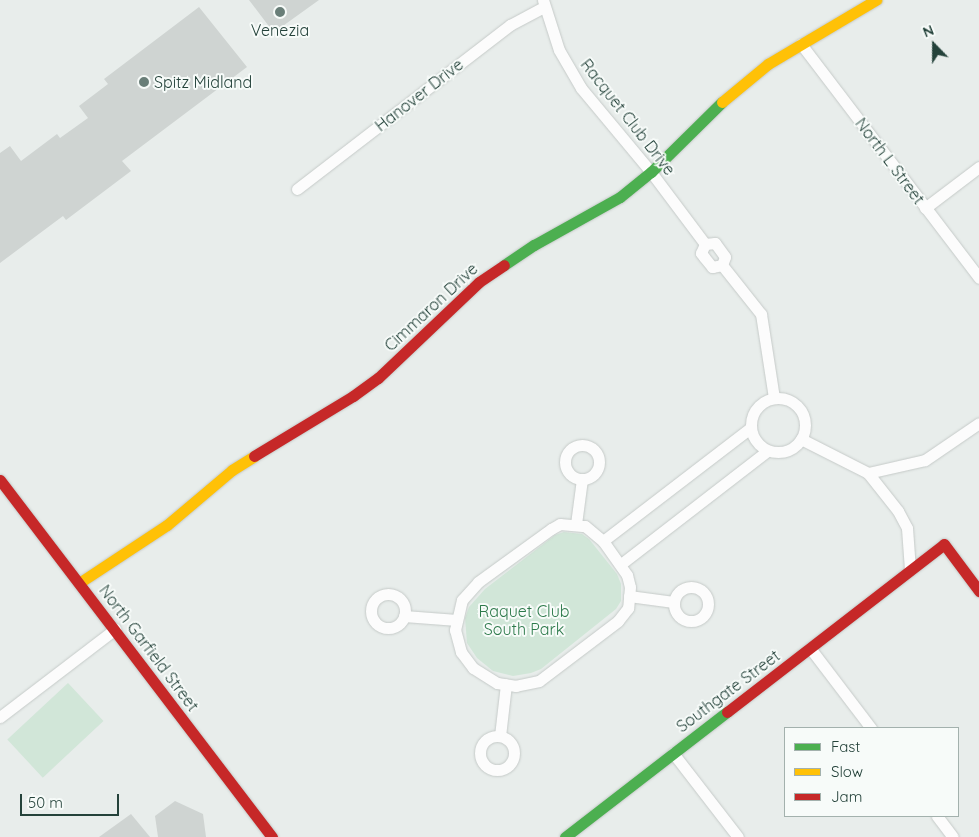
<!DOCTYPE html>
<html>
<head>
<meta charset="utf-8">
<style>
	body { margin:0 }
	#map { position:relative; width:979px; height:837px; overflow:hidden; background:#e8edeb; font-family:Quicksand,sans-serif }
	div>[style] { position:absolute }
	.green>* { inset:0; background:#d1e6d8; transform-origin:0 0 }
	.building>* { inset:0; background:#cfd4d2 }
	.roads { filter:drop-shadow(0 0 1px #c5cac8) drop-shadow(0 0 1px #c5cac8) }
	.street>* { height:11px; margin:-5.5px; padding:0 5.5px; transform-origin:5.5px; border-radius:5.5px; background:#fcfcfc }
	.street>.ring { margin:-5.5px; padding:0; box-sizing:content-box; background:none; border:11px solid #fcfcfc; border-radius:50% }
	.fast>* { height:11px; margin:-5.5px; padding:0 5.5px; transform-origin:5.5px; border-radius:5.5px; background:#4caf50 }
	.slow>* { height:11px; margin:-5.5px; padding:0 5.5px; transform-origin:5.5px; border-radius:5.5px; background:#ffc107 }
	.jam>* { height:11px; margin:-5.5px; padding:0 5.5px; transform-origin:5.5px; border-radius:5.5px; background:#c62828 }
	.dots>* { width:14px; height:14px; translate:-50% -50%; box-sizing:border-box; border:2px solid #f7fbf9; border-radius:50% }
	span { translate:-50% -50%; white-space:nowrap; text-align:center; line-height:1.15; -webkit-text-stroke:4px #f7fbf9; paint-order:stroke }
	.poi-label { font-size:16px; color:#24423a }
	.left { translate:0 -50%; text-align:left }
	.street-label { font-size:16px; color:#24423a }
	.park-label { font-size:16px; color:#2d7a4b }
	.legend { position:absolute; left:784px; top:727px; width:175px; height:90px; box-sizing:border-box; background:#f7fbf9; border:1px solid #a3b1ad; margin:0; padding:6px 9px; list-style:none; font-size:15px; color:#24423a }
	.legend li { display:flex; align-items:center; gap:10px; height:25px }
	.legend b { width:25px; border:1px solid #a3b1ad }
	.north { position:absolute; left:909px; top:20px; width:50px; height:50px; -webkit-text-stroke:4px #f7fbf9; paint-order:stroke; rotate:338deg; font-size:14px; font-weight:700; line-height:20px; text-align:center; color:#24423a }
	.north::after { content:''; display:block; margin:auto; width:18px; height:22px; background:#24423a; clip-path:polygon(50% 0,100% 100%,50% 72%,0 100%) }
	.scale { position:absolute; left:20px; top:794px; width:99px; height:22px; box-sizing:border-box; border:2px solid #24423a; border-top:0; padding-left:6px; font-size:15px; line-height:18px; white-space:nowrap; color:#24423a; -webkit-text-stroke:4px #f7fbf9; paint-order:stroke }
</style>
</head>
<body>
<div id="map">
	<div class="green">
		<div style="clip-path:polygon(564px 532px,582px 534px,589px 539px,617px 574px,621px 584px,621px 601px,616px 609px,541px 669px,531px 673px,513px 676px,493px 671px,477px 658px,467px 643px,465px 618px,469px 607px,485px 589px,555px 535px)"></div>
		<div style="left:68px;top:683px;width:52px;height:83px;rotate:47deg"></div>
	</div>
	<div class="building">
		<div style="clip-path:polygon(249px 0,319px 0,280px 28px,277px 25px,271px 29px)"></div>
		<div style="clip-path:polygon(199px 7px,247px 67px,122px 161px,131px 171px,66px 220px,63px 216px,0 263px,0 153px,10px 146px,21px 161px,57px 134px,60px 138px,88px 118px,79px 106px,108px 84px,104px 79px)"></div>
		<div style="clip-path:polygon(175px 801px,203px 814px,206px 837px,158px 837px,155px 816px)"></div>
		<div style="clip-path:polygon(131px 814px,150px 837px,99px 837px)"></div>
	</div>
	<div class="roads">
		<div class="street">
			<div style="left:543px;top:0;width:52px;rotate:72.3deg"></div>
			<div style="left:559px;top:50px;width:44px;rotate:59.9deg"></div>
			<div style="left:581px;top:88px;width:109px;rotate:50.2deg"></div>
			<div style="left:651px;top:172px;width:90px;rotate:53.1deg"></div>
			<div style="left:801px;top:44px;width:294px;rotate:52.7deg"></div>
			<div style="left:297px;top:189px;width:269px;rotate:-37.6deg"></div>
			<div style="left:510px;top:25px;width:38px;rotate:-28deg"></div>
			<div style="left:925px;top:208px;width:68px;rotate:-37.2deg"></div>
			<div style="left:705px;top:244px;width:10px;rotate:114deg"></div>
			<div style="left:701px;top:253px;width:5px;rotate:53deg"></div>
			<div style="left:704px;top:257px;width:13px;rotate:51deg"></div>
			<div style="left:712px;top:267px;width:10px;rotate:-11deg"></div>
			<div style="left:705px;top:244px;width:10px;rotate:-6deg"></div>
			<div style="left:715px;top:243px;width:17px;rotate:54deg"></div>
			<div style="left:725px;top:257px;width:9px;rotate:111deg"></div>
			<div style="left:722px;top:265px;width:63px;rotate:51.5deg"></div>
			<div style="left:761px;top:314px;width:85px;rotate:81.2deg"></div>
			<div class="ring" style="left:751px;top:398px;width:43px;height:43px"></div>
			<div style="left:801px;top:439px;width:75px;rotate:26.9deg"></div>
			<div style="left:868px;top:473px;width:48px;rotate:51.7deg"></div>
			<div style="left:898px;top:511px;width:19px;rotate:62deg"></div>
			<div style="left:907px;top:528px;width:42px;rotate:85.9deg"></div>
			<div class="ring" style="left:565px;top:445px;width:23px;height:23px"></div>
			<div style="left:868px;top:473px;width:58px;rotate:-12.8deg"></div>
			<div style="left:925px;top:460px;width:65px;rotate:-34.4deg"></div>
			<div style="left:560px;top:524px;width:25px;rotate:5deg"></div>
			<div style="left:585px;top:526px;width:23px;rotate:40deg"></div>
			<div style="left:603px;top:541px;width:42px;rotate:54.8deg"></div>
			<div style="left:627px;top:575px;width:12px;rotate:76deg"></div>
			<div style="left:630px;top:587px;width:21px;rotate:95deg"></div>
			<div style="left:628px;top:608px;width:16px;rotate:128deg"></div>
			<div style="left:618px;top:621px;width:99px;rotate:142.8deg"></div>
			<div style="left:539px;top:681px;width:24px;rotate:168deg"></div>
			<div style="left:516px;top:686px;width:19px;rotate:-171deg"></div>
			<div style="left:497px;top:683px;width:28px;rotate:-148deg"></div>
			<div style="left:473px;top:668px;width:20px;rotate:-127deg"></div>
			<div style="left:461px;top:652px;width:23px;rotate:-105deg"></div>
			<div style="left:455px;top:630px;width:31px;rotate:-77deg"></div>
			<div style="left:462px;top:600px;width:24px;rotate:-48deg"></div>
			<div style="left:478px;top:582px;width:90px;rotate:-36deg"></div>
			<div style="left:551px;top:529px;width:10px;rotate:-29deg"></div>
			<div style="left:576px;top:524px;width:45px;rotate:-82.4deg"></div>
			<div style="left:603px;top:541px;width:185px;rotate:-37.5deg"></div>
			<div style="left:621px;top:564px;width:185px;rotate:-37.7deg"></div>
			<div class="ring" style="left:674px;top:587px;width:23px;height:23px"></div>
			<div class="ring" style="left:371px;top:594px;width:23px;height:23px"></div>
			<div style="left:629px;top:596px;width:45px;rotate:7.6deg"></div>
			<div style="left:404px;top:616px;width:53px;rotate:4.3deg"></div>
			<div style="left:810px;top:648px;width:101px;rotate:52.7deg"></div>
			<div style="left:0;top:717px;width:145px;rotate:-37.4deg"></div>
			<div style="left:500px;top:736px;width:52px;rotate:-83.4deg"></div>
			<div class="ring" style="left:480px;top:736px;width:23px;height:23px"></div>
			<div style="left:673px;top:753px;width:106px;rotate:52.3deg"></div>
			<div style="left:937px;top:816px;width:26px;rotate:53deg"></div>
		</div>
		<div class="fast">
			<div style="left:504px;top:265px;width:36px;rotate:-34deg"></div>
			<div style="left:534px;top:245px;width:98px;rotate:-29.2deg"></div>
			<div style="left:620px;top:197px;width:40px;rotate:-39deg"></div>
			<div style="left:651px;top:172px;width:100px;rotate:-44.6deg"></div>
			<div style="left:565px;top:837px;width:205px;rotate:-37.7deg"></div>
		</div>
		<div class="slow">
			<div style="left:722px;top:102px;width:60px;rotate:-39.6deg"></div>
			<div style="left:768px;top:64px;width:126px;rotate:-30.7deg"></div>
			<div style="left:79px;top:583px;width:105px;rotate:-33.4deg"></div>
			<div style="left:167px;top:525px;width:85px;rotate:-40.2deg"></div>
			<div style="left:232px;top:470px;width:26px;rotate:-32deg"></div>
		</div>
		<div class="jam">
			<div style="left:254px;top:456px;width:116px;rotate:-31.2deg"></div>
			<div style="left:353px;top:396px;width:31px;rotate:-36deg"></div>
			<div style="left:378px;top:378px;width:139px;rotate:-43.5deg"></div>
			<div style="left:479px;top:282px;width:30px;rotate:-34deg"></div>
			<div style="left:0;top:480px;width:449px;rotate:52.7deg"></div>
			<div style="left:727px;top:712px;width:274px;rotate:-37.7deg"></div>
			<div style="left:944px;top:544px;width:59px;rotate:53.3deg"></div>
		</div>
	</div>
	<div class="dots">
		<div style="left:280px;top:12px;background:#697e78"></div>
		<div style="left:144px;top:82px;background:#697e78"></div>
	</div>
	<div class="poi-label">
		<span style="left:280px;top:30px">Venezia</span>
		<span class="left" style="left:154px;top:82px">Spitz Midland</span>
	</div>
	<div class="street-label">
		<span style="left:419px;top:95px;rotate:-38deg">Hanover Drive</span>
		<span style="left:628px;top:117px;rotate:52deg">Racquet Club Drive</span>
		<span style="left:890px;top:161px;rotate:53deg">North L Street</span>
		<span style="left:431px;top:307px;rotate:-43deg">Cimmaron Drive</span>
		<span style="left:149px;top:648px;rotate:53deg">North Garfield Street</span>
		<span style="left:728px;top:691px;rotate:-37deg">Southgate Street</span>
	</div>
	<div class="park-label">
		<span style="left:524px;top:620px">Raquet Club<br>South Park</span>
	</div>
	<ul class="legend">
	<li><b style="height:6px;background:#4caf50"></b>Fast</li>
	<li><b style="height:6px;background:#ffc107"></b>Slow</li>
	<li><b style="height:6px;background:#c62828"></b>Jam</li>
	</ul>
	<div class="north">N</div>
	<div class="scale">50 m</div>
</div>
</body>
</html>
